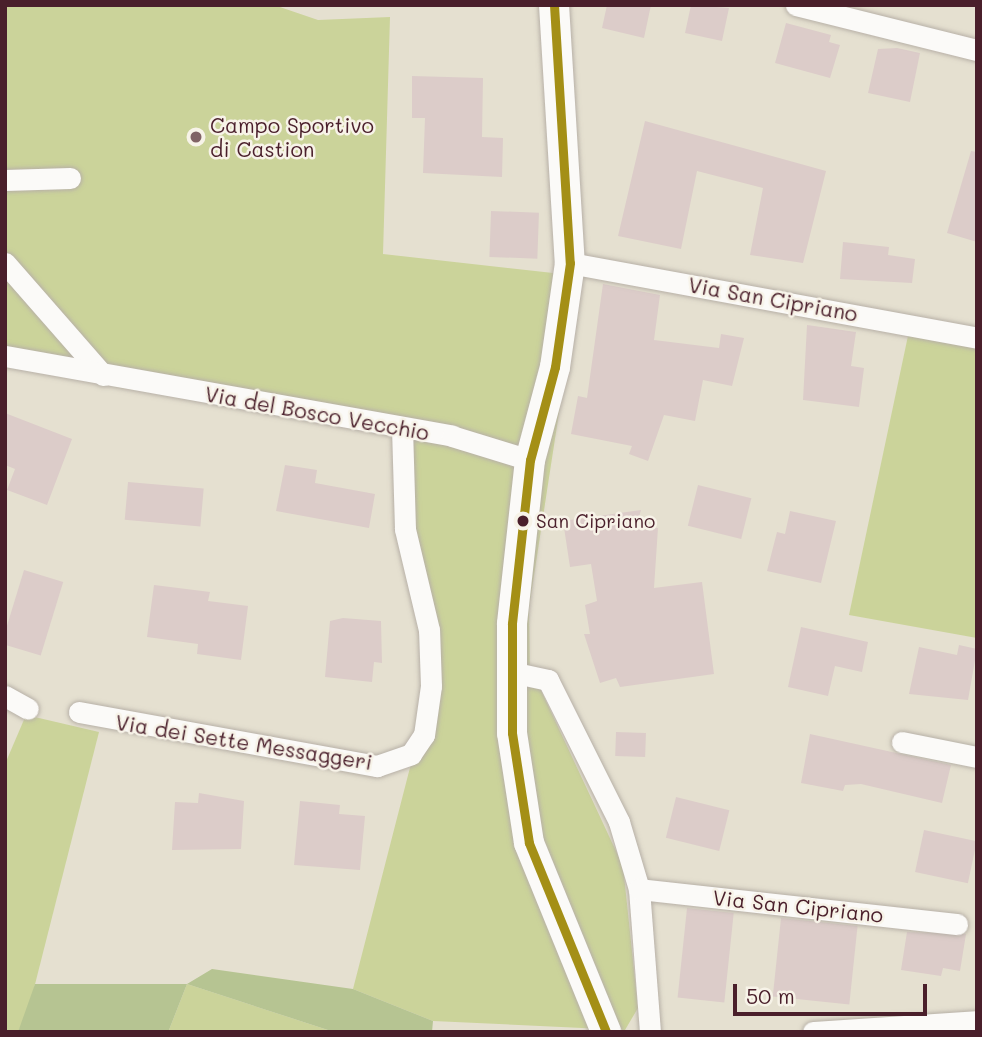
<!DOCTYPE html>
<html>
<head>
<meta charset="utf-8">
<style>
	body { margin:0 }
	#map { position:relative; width:982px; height:1037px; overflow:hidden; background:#e5e0d0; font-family:Mali,sans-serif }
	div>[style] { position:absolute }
	.green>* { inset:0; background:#cbd39a }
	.forest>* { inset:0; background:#b6c492 }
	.building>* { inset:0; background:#dcccc9; transform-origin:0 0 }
	.roads { filter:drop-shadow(0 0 2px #b7b0a7) drop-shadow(0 0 2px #b7b0a7) }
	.minor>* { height:21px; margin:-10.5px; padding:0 10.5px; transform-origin:10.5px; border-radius:10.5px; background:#fbfaf8 }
	.secondary>* { height:30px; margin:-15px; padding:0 15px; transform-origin:15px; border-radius:15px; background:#fbfaf8 }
	.bus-1>* { height:9px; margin:-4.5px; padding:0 4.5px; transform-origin:4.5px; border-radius:4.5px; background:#a48f16 }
	.dots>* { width:19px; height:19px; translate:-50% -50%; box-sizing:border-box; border:4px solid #f7f3e8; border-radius:50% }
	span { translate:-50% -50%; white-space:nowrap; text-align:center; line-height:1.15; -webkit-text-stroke:5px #f7f3e8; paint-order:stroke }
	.bus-label { font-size:19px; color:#4a1f2b }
	.left { translate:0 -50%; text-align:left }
	.poi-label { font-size:21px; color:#4a1f2b }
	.street-label { font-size:21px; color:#4a1f2b }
	.frame { position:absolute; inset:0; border:7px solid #4a1f2b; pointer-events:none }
	.scale { position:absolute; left:733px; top:984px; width:194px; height:32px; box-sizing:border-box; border:4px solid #4a1f2b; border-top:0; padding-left:9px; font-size:21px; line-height:24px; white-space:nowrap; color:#4a1f2b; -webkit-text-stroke:5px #f7f3e8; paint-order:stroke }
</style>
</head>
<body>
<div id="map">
	<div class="green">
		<div style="clip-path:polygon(5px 5px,274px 5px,318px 20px,390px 17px,383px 254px,580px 276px,529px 608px,530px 685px,538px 684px,623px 866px,638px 1008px,625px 1030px,433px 1021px,353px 989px,431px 686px,409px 560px,404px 431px,121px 388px,5px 361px)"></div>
		<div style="clip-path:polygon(909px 331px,977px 348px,977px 638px,849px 615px)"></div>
		<div style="clip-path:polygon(26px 715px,99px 732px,29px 1008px,18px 1032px,5px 1032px,5px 764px)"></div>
		<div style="clip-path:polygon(187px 984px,334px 1032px,154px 1032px,169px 1030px)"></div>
	</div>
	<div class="forest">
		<div style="clip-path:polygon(212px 969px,353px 989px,433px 1021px,432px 1032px,334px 1032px,187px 984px,169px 1030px,18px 1032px,35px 984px,187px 984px)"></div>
	</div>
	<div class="building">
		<div style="clip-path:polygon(607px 5px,651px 5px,644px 38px,602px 28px)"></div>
		<div style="clip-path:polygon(691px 5px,729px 8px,722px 41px,685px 33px)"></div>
		<div style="clip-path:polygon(786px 23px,831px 35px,829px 42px,840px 45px,830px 78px,775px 63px)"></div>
		<div style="clip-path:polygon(897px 48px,920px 53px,910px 102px,868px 93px,878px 49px)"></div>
		<div style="clip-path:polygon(412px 76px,483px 78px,482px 137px,503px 138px,502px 177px,423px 173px,425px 118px,412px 118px)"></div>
		<div style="clip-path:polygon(645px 121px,826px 171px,803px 263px,750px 255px,763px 188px,697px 171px,681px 249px,618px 236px)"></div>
		<div style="clip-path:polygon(971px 151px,977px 152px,977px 242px,947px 233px)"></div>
		<div style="left:491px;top:211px;width:48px;height:46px;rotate:2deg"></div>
		<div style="clip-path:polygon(843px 242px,889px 247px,888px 255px,915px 259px,912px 283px,840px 279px)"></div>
		<div style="clip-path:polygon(603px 284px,660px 295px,654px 340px,719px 348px,721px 334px,744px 338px,732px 386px,703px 380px,695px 421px,664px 415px,648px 461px,629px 454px,632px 446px,571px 434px,578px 396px,587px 398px)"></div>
		<div style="clip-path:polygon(807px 325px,856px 332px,851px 366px,864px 368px,859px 407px,803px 400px)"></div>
		<div style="clip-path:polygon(5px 413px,72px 439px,47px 505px,7px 490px,15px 469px,5px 465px)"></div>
		<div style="clip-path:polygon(285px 465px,317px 470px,315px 483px,375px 494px,369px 528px,276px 511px)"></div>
		<div style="left:128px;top:482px;width:76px;height:38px;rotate:5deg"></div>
		<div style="left:698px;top:485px;width:55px;height:42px;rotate:14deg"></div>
		<div style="clip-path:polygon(641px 510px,636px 527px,658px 528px,654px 588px,702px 582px,714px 674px,620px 687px,616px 678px,600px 683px,584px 634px,590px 634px,585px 605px,597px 601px,591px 564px,570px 567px,563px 521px)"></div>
		<div style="clip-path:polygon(790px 511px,836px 521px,821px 583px,767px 571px,777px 532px,785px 534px)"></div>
		<div style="left:24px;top:570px;width:41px;height:77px;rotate:17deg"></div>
		<div style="clip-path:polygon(154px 585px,210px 592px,208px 601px,248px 606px,241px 660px,197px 654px,198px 644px,147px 637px)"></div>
		<div style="clip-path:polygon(343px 618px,381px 621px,382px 663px,374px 662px,372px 682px,325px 677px,330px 621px)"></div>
		<div style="clip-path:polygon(801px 627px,868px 642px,862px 672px,835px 666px,828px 696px,788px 687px)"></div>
		<div style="clip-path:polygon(959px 645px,977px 649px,968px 700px,909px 694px,919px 647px,957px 655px)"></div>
		<div style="left:616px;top:732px;width:30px;height:24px;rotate:2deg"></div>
		<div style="clip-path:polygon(810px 734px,951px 765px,942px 803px,861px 784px,845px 785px,843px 791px,801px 783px)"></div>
		<div style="clip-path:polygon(199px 793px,244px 801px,241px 849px,172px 850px,175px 802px,198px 803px)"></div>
		<div style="left:676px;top:797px;width:55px;height:42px;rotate:14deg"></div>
		<div style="clip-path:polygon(300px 801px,340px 805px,339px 814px,365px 816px,360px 870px,294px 865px)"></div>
		<div style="left:924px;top:830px;width:54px;height:43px;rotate:12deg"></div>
		<div style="left:687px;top:908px;width:47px;height:90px;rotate:6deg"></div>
		<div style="left:781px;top:918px;width:77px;height:79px;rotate:6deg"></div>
		<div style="clip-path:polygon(907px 932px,966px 934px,960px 971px,943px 968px,941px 976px,901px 970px)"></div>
	</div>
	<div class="roads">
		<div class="minor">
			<div style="left:796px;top:5px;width:187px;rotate:14deg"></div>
			<div style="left:5px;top:180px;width:65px;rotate:-1.8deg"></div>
			<div style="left:5px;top:263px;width:149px;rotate:48.8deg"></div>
			<div style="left:570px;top:263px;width:414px;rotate:10.4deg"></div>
			<div style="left:5px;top:356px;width:454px;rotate:10.1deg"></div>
			<div style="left:452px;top:436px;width:82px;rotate:17.1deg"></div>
			<div style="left:511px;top:672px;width:38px;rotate:12deg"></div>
			<div style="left:548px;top:680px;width:159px;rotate:63.4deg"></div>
			<div style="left:619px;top:822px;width:70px;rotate:73.4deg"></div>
			<div style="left:639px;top:889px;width:143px;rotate:85.6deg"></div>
			<div style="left:5px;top:696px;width:26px;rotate:29deg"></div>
			<div style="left:79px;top:712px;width:303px;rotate:10.3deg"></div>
			<div style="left:377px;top:766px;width:36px;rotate:-19deg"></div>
			<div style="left:411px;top:754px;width:23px;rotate:-56deg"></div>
			<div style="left:424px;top:735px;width:49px;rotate:-81.9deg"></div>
			<div style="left:431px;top:686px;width:56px;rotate:-92deg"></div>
			<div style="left:429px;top:630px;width:104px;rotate:-103.4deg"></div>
			<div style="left:405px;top:529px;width:100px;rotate:-91.7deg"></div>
			<div style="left:902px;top:742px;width:76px;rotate:11.3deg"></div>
			<div style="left:639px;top:889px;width:320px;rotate:6.3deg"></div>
			<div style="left:813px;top:1032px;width:164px;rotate:-3.8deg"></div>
		</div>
		<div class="secondary">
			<div style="left:554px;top:5px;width:258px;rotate:86.5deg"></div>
			<div style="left:570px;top:263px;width:105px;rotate:98.2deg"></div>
			<div style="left:555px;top:367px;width:96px;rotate:105deg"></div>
			<div style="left:530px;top:460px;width:165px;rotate:96.3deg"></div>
			<div style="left:512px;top:624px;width:109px;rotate:90deg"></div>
			<div style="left:512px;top:733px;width:111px;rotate:81.2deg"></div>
			<div style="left:529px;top:843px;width:204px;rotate:67.8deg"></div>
		</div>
	</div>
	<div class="bus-1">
		<div style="left:554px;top:5px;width:258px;rotate:86.5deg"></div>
		<div style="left:570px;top:263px;width:105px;rotate:98.2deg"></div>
		<div style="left:555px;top:367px;width:96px;rotate:105deg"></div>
		<div style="left:530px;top:460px;width:165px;rotate:96.3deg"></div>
		<div style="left:512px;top:624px;width:109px;rotate:90deg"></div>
		<div style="left:512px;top:733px;width:111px;rotate:81.2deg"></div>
		<div style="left:529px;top:843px;width:204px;rotate:67.8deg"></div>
	</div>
	<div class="dots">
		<div style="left:196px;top:137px;background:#806365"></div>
		<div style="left:523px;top:521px;background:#4a1f2b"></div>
	</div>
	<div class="bus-label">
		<span class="left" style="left:536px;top:521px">San Cipriano</span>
	</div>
	<div class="poi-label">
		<span class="left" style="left:210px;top:137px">Campo Sportivo<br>di Castion</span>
	</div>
	<div class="street-label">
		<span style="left:773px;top:299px;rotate:10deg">Via San Cipriano</span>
		<span style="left:317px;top:413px;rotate:10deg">Via del Bosco Vecchio</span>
		<span style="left:244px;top:742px;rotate:9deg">Via dei Sette Messaggeri</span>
		<span style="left:798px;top:906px;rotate:6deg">Via San Cipriano</span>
	</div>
	<div class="frame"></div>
	<div class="scale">50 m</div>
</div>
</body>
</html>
